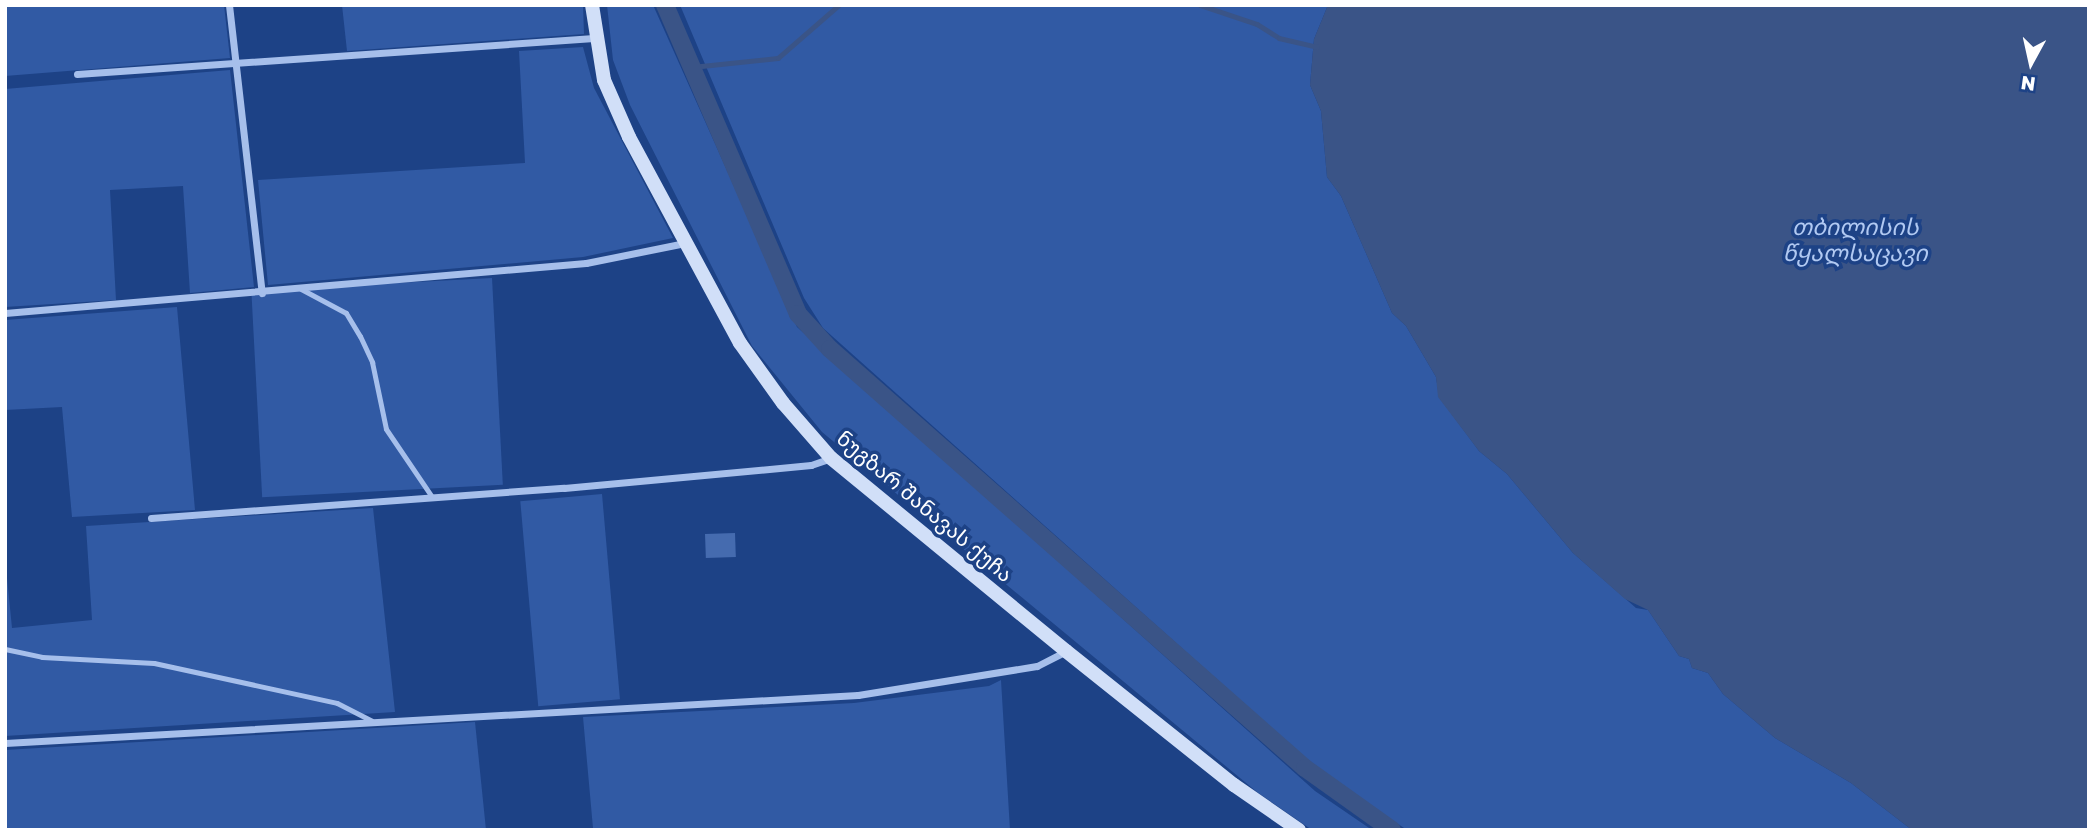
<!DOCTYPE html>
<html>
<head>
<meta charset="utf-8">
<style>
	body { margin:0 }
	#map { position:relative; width:2094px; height:835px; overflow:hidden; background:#1d4286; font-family:"Golos Text","Noto Sans Georgian",sans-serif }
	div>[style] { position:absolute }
	.green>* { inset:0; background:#315aa4; transform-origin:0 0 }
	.water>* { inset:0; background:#3a5487 }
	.stream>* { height:4.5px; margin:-2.25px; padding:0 2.25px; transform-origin:2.25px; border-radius:2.25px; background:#3a5487 }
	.canal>* { height:18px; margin:-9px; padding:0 9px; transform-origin:9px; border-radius:9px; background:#3a5487 }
	.building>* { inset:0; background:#456baf; transform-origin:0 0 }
	.lane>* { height:5px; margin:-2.5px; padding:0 2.5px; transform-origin:2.5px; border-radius:2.5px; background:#a6bfeb }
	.street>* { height:7px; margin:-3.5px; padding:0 3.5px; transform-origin:3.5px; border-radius:3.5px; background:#a6bfeb }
	.secondary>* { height:14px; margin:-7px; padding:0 7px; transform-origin:7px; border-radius:7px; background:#d1dff8 }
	span { translate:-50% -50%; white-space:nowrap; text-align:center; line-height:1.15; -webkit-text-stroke:7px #1d4286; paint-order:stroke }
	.street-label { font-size:21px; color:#fff }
	.water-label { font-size:23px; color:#b1c9f2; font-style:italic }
	.frame { position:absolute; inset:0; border:7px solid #fff; pointer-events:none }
	.north { position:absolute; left:1996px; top:28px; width:70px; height:70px; -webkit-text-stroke:5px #1d4286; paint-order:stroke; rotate:188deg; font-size:19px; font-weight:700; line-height:28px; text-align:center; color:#fff }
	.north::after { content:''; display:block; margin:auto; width:24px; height:32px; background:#fff; clip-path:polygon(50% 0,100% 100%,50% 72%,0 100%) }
</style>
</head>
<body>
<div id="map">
	<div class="green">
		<div style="clip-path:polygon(5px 5px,224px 5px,230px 58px,5px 76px)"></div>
		<div style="clip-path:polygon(342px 5px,583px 5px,584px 34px,347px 51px)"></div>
		<div style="clip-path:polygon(607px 5px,653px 5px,797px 327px,1315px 791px,1372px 830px,1312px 830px,1257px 792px,822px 432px,752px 346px,630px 105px,613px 60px)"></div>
		<div style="clip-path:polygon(680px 5px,1328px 5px,1314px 39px,1310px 85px,1321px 111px,1327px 177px,1341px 196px,1392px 313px,1406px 326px,1436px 377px,1439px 397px,1479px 451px,1507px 474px,1573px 553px,1636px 608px,1648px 610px,1679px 656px,1689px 659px,1692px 668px,1708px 673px,1723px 694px,1775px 738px,1851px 783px,1912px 830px,1407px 830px,1323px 774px,823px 328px,804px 298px)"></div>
		<div style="clip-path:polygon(583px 47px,594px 88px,673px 238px,583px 257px,268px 285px,258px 180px,525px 163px,519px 51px)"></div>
		<div style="clip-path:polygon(230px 70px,254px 287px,190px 293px,183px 186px,110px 190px,116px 300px,5px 307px,5px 89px)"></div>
		<div style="left:492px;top:278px;width:207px;height:241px;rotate:87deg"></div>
		<div style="clip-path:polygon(177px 307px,195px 510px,72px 517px,62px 407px,5px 410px,5px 320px)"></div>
		<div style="left:602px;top:494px;width:206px;height:82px;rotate:85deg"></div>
		<div style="clip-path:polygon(373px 508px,395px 712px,5px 736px,5px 558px,12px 628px,92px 620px,86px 526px)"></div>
		<div style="clip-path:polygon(1001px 680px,1010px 830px,557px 830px,593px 828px,583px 717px,854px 703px,989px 686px)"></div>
		<div style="clip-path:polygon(475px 722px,486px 830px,5px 830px,5px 750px)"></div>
	</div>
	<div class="water">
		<div style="clip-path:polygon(1328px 5px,2089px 5px,2089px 830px,1912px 830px,1851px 783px,1775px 738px,1723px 694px,1708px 673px,1692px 668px,1689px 659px,1679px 656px,1648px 610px,1625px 599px,1573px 553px,1507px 474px,1479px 451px,1438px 397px,1436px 377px,1406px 326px,1392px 313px,1341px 196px,1327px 177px,1321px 111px,1310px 85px,1314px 39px)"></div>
	</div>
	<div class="stream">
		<div style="left:1200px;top:5px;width:60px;rotate:18.4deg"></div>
		<div style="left:1257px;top:24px;width:26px;rotate:32deg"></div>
		<div style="left:1279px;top:38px;width:39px;rotate:13deg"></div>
		<div style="left:692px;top:67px;width:86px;rotate:-6deg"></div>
		<div style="left:778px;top:58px;width:81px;rotate:-41deg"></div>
	</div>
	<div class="canal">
		<div style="left:665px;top:5px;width:336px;rotate:66.7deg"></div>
		<div style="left:798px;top:314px;width:47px;rotate:47.6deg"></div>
		<div style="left:830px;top:349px;width:633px;rotate:41.42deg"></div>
		<div style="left:1305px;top:768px;width:107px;rotate:35.5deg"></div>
	</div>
	<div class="building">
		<div style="left:735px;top:533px;width:24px;height:30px;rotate:88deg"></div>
	</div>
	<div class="lane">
		<div style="left:301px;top:289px;width:51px;rotate:28.1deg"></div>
		<div style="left:346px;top:313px;width:27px;rotate:59deg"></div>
		<div style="left:360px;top:336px;width:29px;rotate:65deg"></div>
		<div style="left:372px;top:362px;width:68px;rotate:78.2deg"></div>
		<div style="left:386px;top:429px;width:82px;rotate:55.9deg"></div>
		<div style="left:5px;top:649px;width:38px;rotate:12deg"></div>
		<div style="left:42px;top:657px;width:112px;rotate:3.1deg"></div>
		<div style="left:154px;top:663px;width:187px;rotate:12.3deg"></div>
		<div style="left:337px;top:703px;width:39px;rotate:27deg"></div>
	</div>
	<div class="street">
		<div style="left:229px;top:5px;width:290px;rotate:83.5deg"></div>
		<div style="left:77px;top:74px;width:518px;rotate:-3.98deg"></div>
		<div style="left:5px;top:313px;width:583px;rotate:-4.92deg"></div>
		<div style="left:586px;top:263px;width:101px;rotate:-11.4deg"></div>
		<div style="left:151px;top:518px;width:414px;rotate:-4.2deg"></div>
		<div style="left:564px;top:488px;width:248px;rotate:-5.3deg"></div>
		<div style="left:811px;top:465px;width:21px;rotate:-19deg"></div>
		<div style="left:5px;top:743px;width:854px;rotate:-3.22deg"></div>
		<div style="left:858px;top:695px;width:181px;rotate:-9.2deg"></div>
		<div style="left:1037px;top:666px;width:31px;rotate:-27deg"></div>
	</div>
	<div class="secondary">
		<div style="left:592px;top:5px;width:76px;rotate:80.9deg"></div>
		<div style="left:604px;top:80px;width:62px;rotate:66.3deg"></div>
		<div style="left:629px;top:137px;width:234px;rotate:61.7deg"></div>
		<div style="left:740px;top:343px;width:74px;rotate:54.4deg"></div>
		<div style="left:783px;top:403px;width:73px;rotate:48.9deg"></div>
		<div style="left:831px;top:458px;width:304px;rotate:39.4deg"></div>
		<div style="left:1066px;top:651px;width:215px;rotate:38.6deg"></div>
		<div style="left:1234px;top:785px;width:79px;rotate:34.7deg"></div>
	</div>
	<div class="street-label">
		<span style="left:925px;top:506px;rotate:40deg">ნუგზარ შანავას ქუჩა</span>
	</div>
	<div class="water-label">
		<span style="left:1855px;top:239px">თბილისის<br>წყალსაცავი</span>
	</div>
	<div class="frame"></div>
	<div class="north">N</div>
</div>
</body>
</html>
